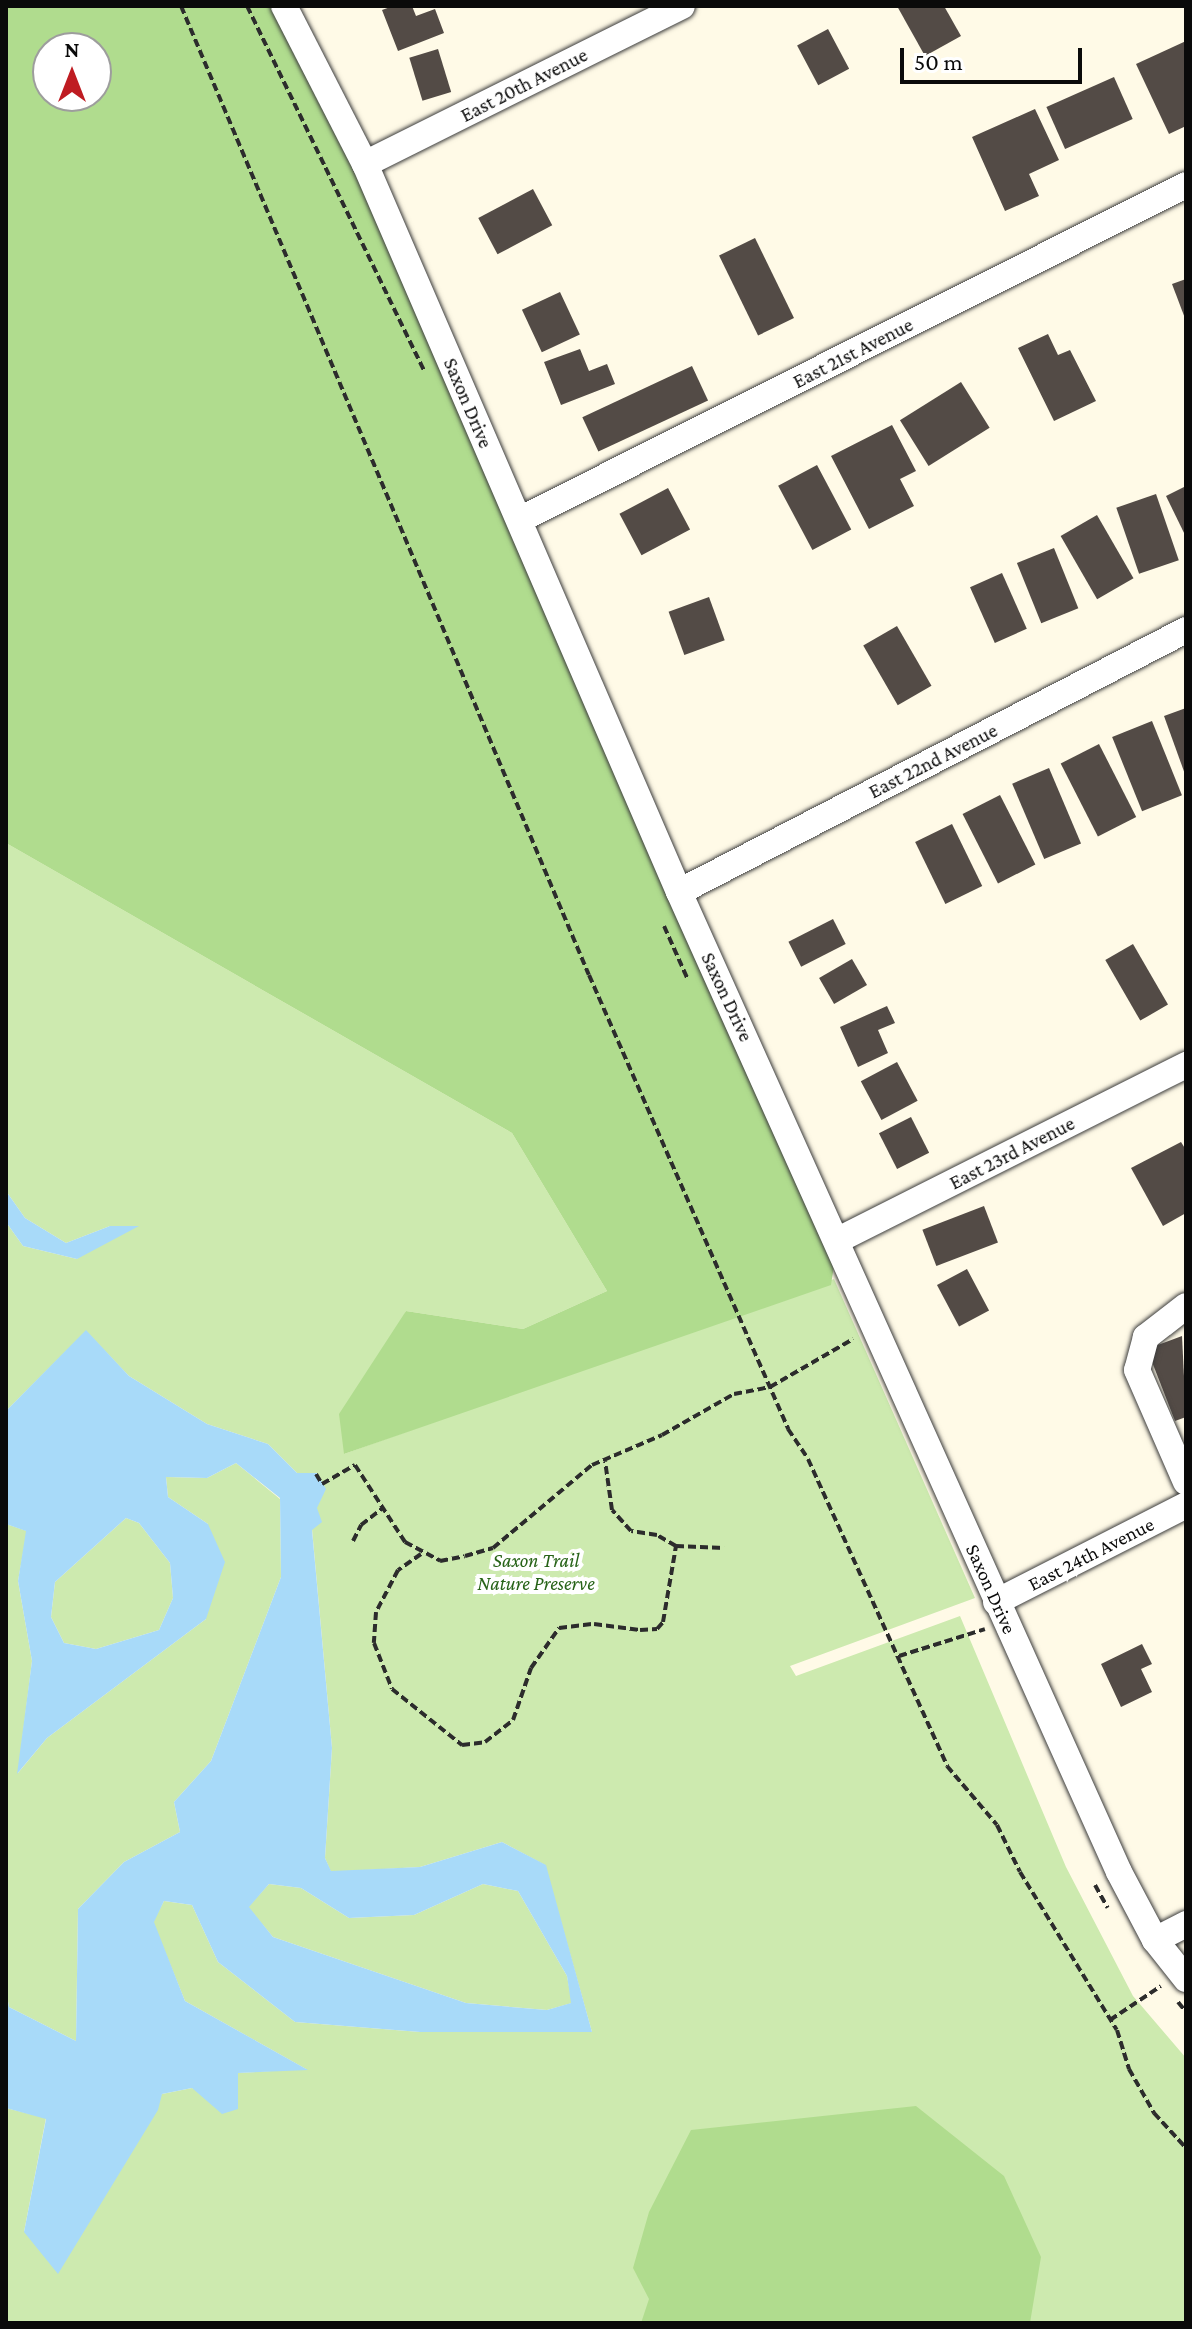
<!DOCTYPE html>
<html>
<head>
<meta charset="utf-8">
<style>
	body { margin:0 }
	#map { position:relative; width:1192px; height:2329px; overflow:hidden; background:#fffae7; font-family:"Crimson Pro",serif }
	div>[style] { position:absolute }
	.green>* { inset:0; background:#cdeaaf }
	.forest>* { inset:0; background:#b0dc8e }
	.water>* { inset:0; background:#a8daf9 }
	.building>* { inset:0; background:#534b46; transform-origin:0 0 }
	.path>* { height:4px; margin-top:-2px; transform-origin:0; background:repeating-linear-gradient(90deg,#2c2c2c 0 8px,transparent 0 12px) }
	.roads { filter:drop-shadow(0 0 2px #3d3d3d) drop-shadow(0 0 2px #3d3d3d) }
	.minor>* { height:26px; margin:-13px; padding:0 13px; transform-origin:13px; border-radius:13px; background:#fff }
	span { translate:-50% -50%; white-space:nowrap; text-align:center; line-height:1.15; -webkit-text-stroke:8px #fff; paint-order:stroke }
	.street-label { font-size:20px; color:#0a0a0a }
	.park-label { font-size:20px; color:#276318; font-style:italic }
	.frame { position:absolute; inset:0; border:8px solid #0a0a0a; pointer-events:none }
	.north { position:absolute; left:32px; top:32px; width:80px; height:80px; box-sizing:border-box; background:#fff; border:2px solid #9d9d9d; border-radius:50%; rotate:0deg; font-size:22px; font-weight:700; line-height:32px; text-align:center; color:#0a0a0a }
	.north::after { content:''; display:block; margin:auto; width:28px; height:36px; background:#bf1c22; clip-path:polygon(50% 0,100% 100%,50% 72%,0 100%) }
	.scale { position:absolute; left:900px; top:48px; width:182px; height:36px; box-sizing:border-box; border:4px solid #0a0a0a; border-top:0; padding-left:10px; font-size:24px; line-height:28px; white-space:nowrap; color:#0a0a0a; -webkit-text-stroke:6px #fff; paint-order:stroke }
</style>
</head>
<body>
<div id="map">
	<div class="green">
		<div style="clip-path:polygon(6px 843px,512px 1133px,607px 1291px,523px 1329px,406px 1311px,344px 1454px,834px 1279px,975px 1598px,790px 1666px,796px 1676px,960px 1616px,1066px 1867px,1133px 1996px,1186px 2058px,1186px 2323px,6px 2323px,6px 2108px,46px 2118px,24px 2232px,162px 2094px,192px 2088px,238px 2108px,237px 2073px,306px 2069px,185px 2001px,153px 1922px,164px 1901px,192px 1905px,218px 1962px,295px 2022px,420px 2032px,592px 2032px,545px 1865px,502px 1842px,420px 1867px,331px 1872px,325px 1858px,332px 1748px,312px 1529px,297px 1473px,268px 1444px,207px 1424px,129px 1376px,86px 1331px,6px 1411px,6px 1222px,23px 1246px,77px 1259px,110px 1226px,66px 1243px,25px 1218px,6px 1191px)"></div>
		<div style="clip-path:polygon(236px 1463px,280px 1499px,281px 1577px,211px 1761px,174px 1802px,180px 1832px,124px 1862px,78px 1909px,76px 2041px,9px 2007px,6px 1990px,6px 1524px,27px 1531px,18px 1581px,32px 1661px,18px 1773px,47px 1738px,206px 1619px,208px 1524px,168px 1497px,166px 1477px,207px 1478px)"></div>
		<div style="clip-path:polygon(126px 1518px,139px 1523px,170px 1563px,173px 1598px,159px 1630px,96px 1649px,64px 1643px,51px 1617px,55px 1582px)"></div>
		<div style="clip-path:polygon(269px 1884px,301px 1888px,349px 1918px,414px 1915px,483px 1884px,518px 1891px,567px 1976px,572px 2003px,547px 2010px,466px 2003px,273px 1937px,248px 1907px)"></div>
	</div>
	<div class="forest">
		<div style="clip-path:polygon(evenodd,6px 6px,284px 6px,838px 1240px,831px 1285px,344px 1454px,339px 1414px,406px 1311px,523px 1329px,607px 1291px,512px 1133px,6px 843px,6px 6px,48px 48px,96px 48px,96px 96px,48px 96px,48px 48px)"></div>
		<div style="clip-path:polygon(916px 2106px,1004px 2176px,1041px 2257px,1030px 2323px,641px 2323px,649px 2299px,633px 2268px,649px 2212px,691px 2130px)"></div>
	</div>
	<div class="water">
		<div style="clip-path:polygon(6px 1191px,25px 1218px,66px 1243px,110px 1226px,139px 1226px,77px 1259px,23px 1246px,6px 1222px)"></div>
		<div style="clip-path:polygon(evenodd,86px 1330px,129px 1376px,207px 1424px,268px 1444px,297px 1473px,317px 1473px,326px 1489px,317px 1508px,322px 1522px,312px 1530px,332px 1748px,325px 1858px,331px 1871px,420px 1867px,502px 1842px,546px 1865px,592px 2032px,420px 2032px,295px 2022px,218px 1962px,192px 1905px,164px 1901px,154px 1922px,185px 2001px,308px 2070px,238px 2073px,238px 2109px,222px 2114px,192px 2088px,162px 2094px,158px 2110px,58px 2274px,24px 2232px,46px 2119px,6px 2108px,6px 1991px,9px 2007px,76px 2041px,78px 1909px,124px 1862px,180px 1832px,174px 1802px,211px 1761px,281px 1577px,280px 1498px,236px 1463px,207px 1478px,166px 1477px,168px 1497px,208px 1524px,225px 1562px,206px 1619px,47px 1738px,17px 1774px,32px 1661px,18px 1581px,26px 1531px,6px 1524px,6px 1411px,86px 1330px,126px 1518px,139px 1523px,170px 1563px,173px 1598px,159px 1630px,96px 1649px,64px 1643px,51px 1617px,55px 1582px,126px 1518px,86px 1330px,269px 1884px,301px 1888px,349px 1918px,414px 1915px,483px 1884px,518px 1891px,567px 1976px,571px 2003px,547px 2010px,466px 2003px,273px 1937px,249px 1907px,269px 1884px)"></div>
	</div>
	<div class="building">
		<div style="clip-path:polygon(393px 6px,412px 6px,416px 16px,435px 9px,444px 33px,398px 51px,382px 10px)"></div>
		<div style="clip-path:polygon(897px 6px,944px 6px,961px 36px,925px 56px)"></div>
		<div style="left:828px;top:29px;width:45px;height:35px;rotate:62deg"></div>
		<div style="clip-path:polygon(1186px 41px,1186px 126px,1169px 134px,1136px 64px)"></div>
		<div style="left:438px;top:49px;width:45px;height:30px;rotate:73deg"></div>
		<div style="left:1114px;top:77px;width:46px;height:74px;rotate:66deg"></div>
		<div style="clip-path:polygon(1035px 109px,1059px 160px,1029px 174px,1039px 196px,1005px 211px,972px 137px)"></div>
		<div style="left:533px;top:189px;width:41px;height:62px;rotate:62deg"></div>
		<div style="left:755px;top:238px;width:89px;height:40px;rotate:64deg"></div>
		<div style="clip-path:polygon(1186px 279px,1186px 321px,1172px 284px)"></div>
		<div style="left:560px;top:292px;width:47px;height:42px;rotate:65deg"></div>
		<div style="clip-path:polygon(1048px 334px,1058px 355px,1070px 350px,1096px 401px,1054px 421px,1018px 348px)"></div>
		<div style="clip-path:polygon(580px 349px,589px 371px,607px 364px,615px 384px,561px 405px,544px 362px)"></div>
		<div style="left:692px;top:366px;width:38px;height:121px;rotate:65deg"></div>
		<div style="left:961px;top:382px;width:54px;height:72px;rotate:58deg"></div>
		<div style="clip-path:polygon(892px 425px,916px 471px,900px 479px,914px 506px,869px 529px,831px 456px)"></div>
		<div style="left:817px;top:465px;width:73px;height:44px;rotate:62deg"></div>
		<div style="clip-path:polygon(1186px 486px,1186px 537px,1166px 496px)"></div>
		<div style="left:668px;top:488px;width:47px;height:55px;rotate:62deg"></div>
		<div style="left:1156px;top:494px;width:70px;height:42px;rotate:71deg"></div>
		<div style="left:1097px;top:515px;width:73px;height:42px;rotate:60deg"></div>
		<div style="left:1054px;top:548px;width:65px;height:40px;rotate:68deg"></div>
		<div style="left:1002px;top:573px;width:61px;height:35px;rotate:66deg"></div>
		<div style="left:709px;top:597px;width:46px;height:43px;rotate:70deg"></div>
		<div style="left:897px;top:626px;width:69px;height:39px;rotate:60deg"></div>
		<div style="clip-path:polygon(1186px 708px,1186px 777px,1164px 716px)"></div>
		<div style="left:1152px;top:721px;width:80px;height:43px;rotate:68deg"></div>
		<div style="left:1099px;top:744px;width:82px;height:43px;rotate:63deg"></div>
		<div style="left:1049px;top:768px;width:82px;height:40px;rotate:67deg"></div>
		<div style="left:1000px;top:795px;width:78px;height:42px;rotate:63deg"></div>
		<div style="left:952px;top:824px;width:69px;height:41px;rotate:64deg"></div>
		<div style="left:833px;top:919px;width:28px;height:50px;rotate:63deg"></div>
		<div style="left:1133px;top:944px;width:70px;height:32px;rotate:60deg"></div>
		<div style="left:852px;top:959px;width:30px;height:38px;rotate:60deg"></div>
		<div style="clip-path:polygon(887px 1006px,895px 1023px,878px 1030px,888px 1053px,858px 1067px,840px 1027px)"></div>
		<div style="left:897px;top:1062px;width:44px;height:41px;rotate:62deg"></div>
		<div style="left:911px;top:1117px;width:40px;height:36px;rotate:63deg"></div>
		<div style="clip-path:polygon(1181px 1142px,1186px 1150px,1186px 1213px,1163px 1226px,1131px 1168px)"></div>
		<div style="left:984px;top:1206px;width:39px;height:66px;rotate:69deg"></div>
		<div style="left:967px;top:1269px;width:47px;height:34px;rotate:62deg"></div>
		<div style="clip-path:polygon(1182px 1336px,1186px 1417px,1175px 1421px,1147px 1349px)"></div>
		<div style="clip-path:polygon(1142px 1644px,1152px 1664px,1141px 1669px,1152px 1692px,1121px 1707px,1101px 1664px)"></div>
	</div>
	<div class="path">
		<div style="left:181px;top:6px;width:1051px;rotate:67.17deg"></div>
		<div style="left:589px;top:975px;width:496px;rotate:66.3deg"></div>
		<div style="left:788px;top:1429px;width:36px;rotate:56deg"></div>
		<div style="left:808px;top:1459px;width:337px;rotate:65.6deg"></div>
		<div style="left:947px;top:1766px;width:77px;rotate:49.7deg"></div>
		<div style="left:997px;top:1825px;width:52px;rotate:63.9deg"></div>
		<div style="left:1020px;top:1872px;width:185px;rotate:58.5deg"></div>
		<div style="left:1117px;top:2030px;width:41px;rotate:72.9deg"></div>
		<div style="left:1129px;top:2069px;width:51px;rotate:60.4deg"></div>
		<div style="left:1154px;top:2113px;width:47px;rotate:47.6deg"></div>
		<div style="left:247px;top:6px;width:406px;rotate:64.1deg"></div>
		<div style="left:664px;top:926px;width:59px;rotate:66deg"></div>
		<div style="left:316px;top:1474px;width:12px;rotate:59deg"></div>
		<div style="left:322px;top:1484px;width:38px;rotate:-30deg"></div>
		<div style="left:355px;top:1465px;width:92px;rotate:57deg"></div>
		<div style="left:405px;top:1542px;width:40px;rotate:28deg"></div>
		<div style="left:440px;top:1561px;width:25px;rotate:-11deg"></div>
		<div style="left:465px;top:1556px;width:29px;rotate:-16deg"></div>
		<div style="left:493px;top:1548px;width:129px;rotate:-40deg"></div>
		<div style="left:592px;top:1465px;width:76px;rotate:-23.2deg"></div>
		<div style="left:662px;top:1435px;width:83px;rotate:-29.7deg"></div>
		<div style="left:734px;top:1394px;width:37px;rotate:-11deg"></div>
		<div style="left:770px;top:1387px;width:96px;rotate:-30deg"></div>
		<div style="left:353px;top:1541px;width:18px;rotate:-63deg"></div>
		<div style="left:361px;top:1525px;width:28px;rotate:-38deg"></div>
		<div style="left:676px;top:1546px;width:48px;rotate:2.4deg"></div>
		<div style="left:421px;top:1554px;width:28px;rotate:145deg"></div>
		<div style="left:398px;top:1570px;width:47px;rotate:117.6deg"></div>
		<div style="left:376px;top:1612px;width:31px;rotate:94deg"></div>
		<div style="left:374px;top:1643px;width:49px;rotate:68.6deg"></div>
		<div style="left:392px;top:1689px;width:90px;rotate:38.7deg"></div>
		<div style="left:462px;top:1745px;width:23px;rotate:-7deg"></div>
		<div style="left:485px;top:1742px;width:36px;rotate:-38deg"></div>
		<div style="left:513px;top:1720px;width:55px;rotate:-70.9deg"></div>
		<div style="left:531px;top:1668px;width:49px;rotate:-55deg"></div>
		<div style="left:559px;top:1628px;width:35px;rotate:-7deg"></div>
		<div style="left:594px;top:1624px;width:46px;rotate:7.4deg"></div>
		<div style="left:640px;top:1630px;width:17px;rotate:-3deg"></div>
		<div style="left:657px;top:1629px;width:9px;rotate:-49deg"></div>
		<div style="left:663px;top:1622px;width:77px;rotate:-80.3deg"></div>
		<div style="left:676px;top:1546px;width:22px;rotate:-150deg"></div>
		<div style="left:657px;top:1535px;width:26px;rotate:-171deg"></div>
		<div style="left:631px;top:1531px;width:28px;rotate:-132deg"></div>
		<div style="left:612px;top:1510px;width:49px;rotate:-98.1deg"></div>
		<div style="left:899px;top:1656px;width:90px;rotate:-17.4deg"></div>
		<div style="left:1095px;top:1885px;width:26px;rotate:61deg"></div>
		<div style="left:1178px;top:2002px;width:13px;rotate:51deg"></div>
		<div style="left:1110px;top:2020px;width:61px;rotate:-33.7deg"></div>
	</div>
	<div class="roads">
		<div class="minor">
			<div style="left:284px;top:6px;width:178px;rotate:62.9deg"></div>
			<div style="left:365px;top:164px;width:793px;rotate:66.67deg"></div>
			<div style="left:679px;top:892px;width:1074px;rotate:65.82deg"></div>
			<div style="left:1119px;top:1872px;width:77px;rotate:62.1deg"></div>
			<div style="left:1155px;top:1940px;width:50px;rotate:51.5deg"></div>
			<div style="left:365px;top:164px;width:354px;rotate:-26.5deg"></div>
			<div style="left:519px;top:520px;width:746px;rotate:-26.67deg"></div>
			<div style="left:679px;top:892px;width:571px;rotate:-27.33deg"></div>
			<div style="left:838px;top:1240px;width:390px;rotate:-26.7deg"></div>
			<div style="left:1186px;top:1306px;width:51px;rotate:142.2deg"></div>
			<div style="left:1146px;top:1337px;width:34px;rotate:105deg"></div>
			<div style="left:1137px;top:1370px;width:122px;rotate:66.4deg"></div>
			<div style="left:996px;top:1602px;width:213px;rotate:-27deg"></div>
			<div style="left:1155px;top:1940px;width:35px;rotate:-27deg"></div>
		</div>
	</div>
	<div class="street-label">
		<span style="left:524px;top:85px;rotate:-27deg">East 20th Avenue</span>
		<span style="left:853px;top:353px;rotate:-27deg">East 21st Avenue</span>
		<span style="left:468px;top:403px;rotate:67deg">Saxon Drive</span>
		<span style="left:933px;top:761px;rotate:-27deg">East 22nd Avenue</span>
		<span style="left:727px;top:997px;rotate:65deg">Saxon Drive</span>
		<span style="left:1012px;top:1153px;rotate:-27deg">East 23rd Avenue</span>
		<span style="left:1091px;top:1554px;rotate:-27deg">East 24th Avenue</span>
		<span style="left:991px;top:1589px;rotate:66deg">Saxon Drive</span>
	</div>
	<div class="park-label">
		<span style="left:536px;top:1572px">Saxon Trail<br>Nature Preserve</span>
	</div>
	<div class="frame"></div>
	<div class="north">N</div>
	<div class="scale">50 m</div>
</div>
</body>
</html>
